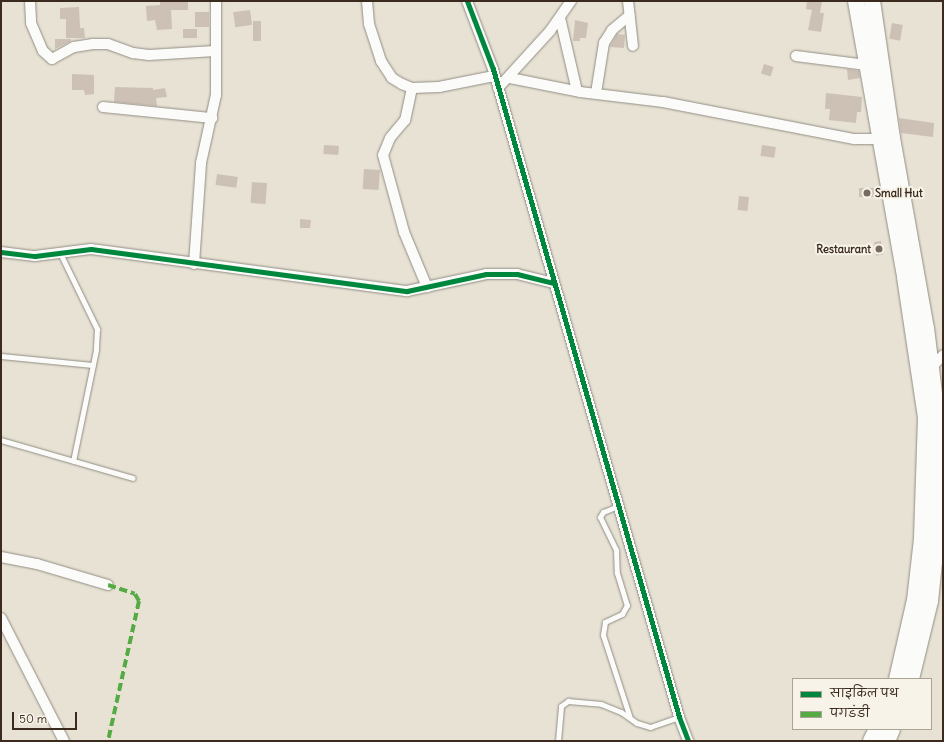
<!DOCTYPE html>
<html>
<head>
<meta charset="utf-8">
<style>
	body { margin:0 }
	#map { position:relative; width:944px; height:742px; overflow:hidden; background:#e7e2d4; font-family:Delius,"Playpen Sans Deva",sans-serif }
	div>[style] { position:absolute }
	.building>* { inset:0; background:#cdc1b6; transform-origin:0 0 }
	.roads { filter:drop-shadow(0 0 1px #928d84) drop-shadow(0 0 1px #928d84) }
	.service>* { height:5px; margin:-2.5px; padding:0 2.5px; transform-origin:2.5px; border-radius:2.5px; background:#fbfbf9 }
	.minor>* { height:10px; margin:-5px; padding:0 5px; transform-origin:5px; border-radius:5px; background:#fbfbf9 }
	.trunk>* { height:16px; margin:-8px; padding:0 8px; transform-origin:8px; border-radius:8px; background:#fbfbf9 }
	.quiet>* { height:4px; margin-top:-2px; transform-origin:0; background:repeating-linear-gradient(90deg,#55ab43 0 8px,transparent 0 12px) }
	.cycleway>* { height:5px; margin:-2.5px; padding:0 2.5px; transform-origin:2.5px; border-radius:2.5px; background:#00873e }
	.dots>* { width:11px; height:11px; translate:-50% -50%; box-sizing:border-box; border:2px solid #f7f3e8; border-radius:50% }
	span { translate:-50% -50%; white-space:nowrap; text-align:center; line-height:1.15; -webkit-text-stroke:4px #f7f3e8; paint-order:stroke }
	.poi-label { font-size:11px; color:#3b2a1e; font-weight:700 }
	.left { translate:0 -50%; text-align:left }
	.right { translate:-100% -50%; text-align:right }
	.frame { position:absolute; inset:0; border:2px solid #3b2a1e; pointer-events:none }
	.legend { position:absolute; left:792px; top:678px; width:140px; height:52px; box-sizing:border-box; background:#f7f3e8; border:1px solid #aca397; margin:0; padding:5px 7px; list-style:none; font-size:12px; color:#3b2a1e }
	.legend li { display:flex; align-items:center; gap:8px; height:20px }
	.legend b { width:20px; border:1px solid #aca397 }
	.scale { position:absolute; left:12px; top:712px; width:65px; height:18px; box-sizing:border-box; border:2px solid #3b2a1e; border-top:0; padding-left:5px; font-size:12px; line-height:14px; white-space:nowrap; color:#3b2a1e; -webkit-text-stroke:3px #f7f3e8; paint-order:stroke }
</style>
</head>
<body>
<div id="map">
	<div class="building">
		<div style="clip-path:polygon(160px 1px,188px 1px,188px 10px,171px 10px,172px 29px,157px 30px,155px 20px,147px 21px,146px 6px,160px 5px)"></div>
		<div style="clip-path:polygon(807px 1px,822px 1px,820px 13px,824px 13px,821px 32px,808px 30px,812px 10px,806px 9px)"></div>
		<div style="clip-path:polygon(79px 7px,80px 28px,84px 28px,85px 38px,66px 38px,66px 19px,60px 19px,60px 8px)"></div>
		<div style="left:250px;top:10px;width:15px;height:17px;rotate:82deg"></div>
		<div style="left:195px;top:12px;width:14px;height:15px"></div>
		<div style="clip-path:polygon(575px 20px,588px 23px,586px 38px,580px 38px,580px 41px,573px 41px)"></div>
		<div style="left:253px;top:21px;width:8px;height:20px"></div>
		<div style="left:892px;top:23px;width:11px;height:16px;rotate:10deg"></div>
		<div style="left:197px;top:29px;width:9px;height:14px;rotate:90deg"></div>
		<div style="clip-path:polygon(617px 34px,625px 35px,624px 48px,610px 47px)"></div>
		<div style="clip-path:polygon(55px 39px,71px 39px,71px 41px,55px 49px)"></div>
		<div style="left:764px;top:64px;width:10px;height:10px;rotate:17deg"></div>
		<div style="clip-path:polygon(847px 69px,859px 71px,860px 78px,848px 80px)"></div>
		<div style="clip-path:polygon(72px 74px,94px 75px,94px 94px,85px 95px,84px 90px,72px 90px)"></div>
		<div style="clip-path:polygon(115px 87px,153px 88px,153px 90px,165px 88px,167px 97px,156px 98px,157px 106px,114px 102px)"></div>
		<div style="clip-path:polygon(826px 93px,862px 97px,861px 112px,857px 112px,856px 123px,829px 120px,830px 109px,825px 109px)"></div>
		<div style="clip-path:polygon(899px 118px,934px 123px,933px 137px,901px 133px)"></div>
		<div style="left:324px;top:145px;width:15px;height:9px;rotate:4deg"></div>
		<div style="left:762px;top:145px;width:14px;height:11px;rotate:8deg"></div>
		<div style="left:364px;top:169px;width:16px;height:20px;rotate:4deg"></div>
		<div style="left:217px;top:174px;width:21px;height:11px;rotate:8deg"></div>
		<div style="left:252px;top:182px;width:15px;height:21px;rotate:4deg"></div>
		<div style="left:859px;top:188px;width:15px;height:9px"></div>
		<div style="left:739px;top:196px;width:10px;height:14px;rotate:6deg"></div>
		<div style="clip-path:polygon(300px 219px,311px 220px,310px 228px,300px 228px)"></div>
		<div style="left:881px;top:241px;width:14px;height:7px;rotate:82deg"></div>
	</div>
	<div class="roads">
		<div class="service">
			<div style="left:60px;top:253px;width:85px;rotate:64deg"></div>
			<div style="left:97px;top:329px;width:21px;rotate:93deg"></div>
			<div style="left:96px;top:350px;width:113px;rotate:101.7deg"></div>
			<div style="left:1px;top:356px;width:92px;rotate:5.6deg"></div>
			<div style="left:1px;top:440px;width:137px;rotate:16.1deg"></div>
			<div style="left:618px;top:506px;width:16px;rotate:158deg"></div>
			<div style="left:603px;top:512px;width:6px;rotate:121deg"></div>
			<div style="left:600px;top:517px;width:37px;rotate:64deg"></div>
			<div style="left:616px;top:550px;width:23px;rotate:88deg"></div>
			<div style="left:617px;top:573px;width:34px;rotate:73deg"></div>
			<div style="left:627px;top:605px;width:10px;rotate:119deg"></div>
			<div style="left:622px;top:614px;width:19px;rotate:155deg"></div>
			<div style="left:605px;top:622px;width:13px;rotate:99deg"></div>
			<div style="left:603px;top:635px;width:87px;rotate:72deg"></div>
			<div style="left:558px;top:741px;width:35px;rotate:-85deg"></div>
			<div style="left:561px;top:706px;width:9px;rotate:-36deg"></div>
			<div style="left:568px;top:701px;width:33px;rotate:5deg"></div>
			<div style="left:601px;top:704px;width:22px;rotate:22deg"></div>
			<div style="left:621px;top:712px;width:19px;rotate:35deg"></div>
			<div style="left:637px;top:723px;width:14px;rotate:17deg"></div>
			<div style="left:650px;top:727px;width:31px;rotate:-19deg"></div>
		</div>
		<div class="minor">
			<div style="left:30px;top:1px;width:22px;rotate:87deg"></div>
			<div style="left:31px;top:23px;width:30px;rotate:67deg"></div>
			<div style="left:43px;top:51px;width:12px;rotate:42deg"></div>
			<div style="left:52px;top:59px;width:25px;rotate:-29deg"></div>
			<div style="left:74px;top:47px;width:19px;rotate:-9deg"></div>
			<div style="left:93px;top:44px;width:15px"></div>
			<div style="left:108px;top:44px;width:27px;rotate:20deg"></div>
			<div style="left:133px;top:53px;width:16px;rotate:7deg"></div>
			<div style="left:149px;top:55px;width:66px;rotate:-3.5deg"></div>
			<div style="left:367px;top:1px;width:23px;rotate:85deg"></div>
			<div style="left:369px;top:24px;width:39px;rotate:72deg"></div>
			<div style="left:381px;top:61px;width:20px;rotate:57deg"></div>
			<div style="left:392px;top:78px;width:12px;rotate:31deg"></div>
			<div style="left:402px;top:84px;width:11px;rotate:22deg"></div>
			<div style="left:412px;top:88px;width:27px;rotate:-2deg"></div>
			<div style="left:439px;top:87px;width:56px;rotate:-11.3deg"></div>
			<div style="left:467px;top:1px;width:73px;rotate:69.1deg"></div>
			<div style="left:493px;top:69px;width:674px;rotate:73.98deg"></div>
			<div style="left:679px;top:717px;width:26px;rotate:69deg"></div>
			<div style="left:628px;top:1px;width:45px;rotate:83.7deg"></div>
			<div style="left:560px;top:18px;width:75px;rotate:76.9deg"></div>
			<div style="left:796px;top:56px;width:71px;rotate:7.3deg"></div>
			<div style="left:510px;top:78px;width:71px;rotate:11.3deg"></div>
			<div style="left:580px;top:92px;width:84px;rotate:6.9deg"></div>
			<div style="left:663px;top:102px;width:195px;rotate:11deg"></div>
			<div style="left:854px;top:139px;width:25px"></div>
			<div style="left:412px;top:88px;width:33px;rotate:102deg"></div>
			<div style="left:405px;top:120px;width:23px;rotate:130deg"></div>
			<div style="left:390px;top:138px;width:18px;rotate:112deg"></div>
			<div style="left:383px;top:155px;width:80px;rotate:74.7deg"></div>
			<div style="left:404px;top:232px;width:60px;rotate:67.3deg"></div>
			<div style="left:498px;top:88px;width:77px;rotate:-47.6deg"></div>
			<div style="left:550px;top:31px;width:37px;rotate:-55deg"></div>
			<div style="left:596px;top:93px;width:51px;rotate:-80.9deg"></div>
			<div style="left:604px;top:43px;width:15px;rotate:-58deg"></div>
			<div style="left:612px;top:30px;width:23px;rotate:-40deg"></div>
			<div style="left:103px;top:107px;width:110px;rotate:5.8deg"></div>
			<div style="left:1px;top:252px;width:34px;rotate:7deg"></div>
			<div style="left:35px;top:256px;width:56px;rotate:-7.1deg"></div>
			<div style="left:91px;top:249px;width:319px;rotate:7.6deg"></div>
			<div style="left:407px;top:291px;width:81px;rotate:-12.1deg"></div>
			<div style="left:486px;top:274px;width:31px"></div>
			<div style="left:517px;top:274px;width:38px;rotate:14deg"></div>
			<div style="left:194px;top:264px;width:101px;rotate:-86deg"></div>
			<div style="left:201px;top:163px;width:70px;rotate:-77.6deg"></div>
			<div style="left:216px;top:95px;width:94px;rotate:-90deg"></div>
			<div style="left:932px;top:367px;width:16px;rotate:-47deg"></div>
			<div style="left:1px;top:557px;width:37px;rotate:11deg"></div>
			<div style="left:37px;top:564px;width:74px;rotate:16.5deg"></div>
			<div style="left:1px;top:618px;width:138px;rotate:62.9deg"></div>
		</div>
		<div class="trunk">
			<div style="left:856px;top:1px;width:280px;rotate:79.9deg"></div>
			<div style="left:905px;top:277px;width:142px;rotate:81.5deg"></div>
			<div style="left:926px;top:417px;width:122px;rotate:91.9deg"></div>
			<div style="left:922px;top:539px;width:61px;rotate:96.5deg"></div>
			<div style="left:915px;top:600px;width:81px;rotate:102.8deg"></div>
			<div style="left:872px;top:1px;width:138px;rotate:81.7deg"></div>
			<div style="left:892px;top:138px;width:193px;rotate:79.9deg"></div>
			<div style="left:926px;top:328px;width:99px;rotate:83deg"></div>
			<div style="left:938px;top:426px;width:67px;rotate:89.1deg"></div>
			<div style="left:939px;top:493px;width:60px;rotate:93.8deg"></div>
			<div style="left:935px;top:553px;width:48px;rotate:95.9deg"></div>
			<div style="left:930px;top:601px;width:80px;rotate:103.7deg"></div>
			<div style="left:871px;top:741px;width:13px;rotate:-63deg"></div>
			<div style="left:887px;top:741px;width:13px;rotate:-67deg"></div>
		</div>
	</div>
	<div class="quiet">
		<div style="left:108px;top:585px;width:28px;rotate:18deg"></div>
		<div style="left:135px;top:594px;width:8px;rotate:60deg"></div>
		<div style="left:139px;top:601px;width:143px;rotate:102.5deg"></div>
	</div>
	<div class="cycleway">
		<div style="left:467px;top:1px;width:73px;rotate:69.1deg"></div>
		<div style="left:493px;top:69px;width:674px;rotate:73.98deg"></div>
		<div style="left:679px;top:717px;width:26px;rotate:69deg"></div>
		<div style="left:1px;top:252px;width:34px;rotate:7deg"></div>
		<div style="left:35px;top:256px;width:56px;rotate:-7.1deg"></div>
		<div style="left:91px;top:249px;width:319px;rotate:7.6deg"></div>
		<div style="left:407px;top:291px;width:81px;rotate:-12.1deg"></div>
		<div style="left:486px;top:274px;width:31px"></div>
		<div style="left:517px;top:274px;width:38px;rotate:14deg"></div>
	</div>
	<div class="dots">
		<div style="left:867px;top:193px;background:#776a5e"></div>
		<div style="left:879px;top:249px;background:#776a5e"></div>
	</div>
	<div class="poi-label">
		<span class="left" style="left:875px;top:193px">Small Hut</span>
		<span class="right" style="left:871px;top:249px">Restaurant</span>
	</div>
	<div class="frame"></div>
	<ul class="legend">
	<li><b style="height:5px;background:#00873e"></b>साइकिल पथ</li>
	<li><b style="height:5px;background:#55ab43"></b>पगडंडी</li>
	</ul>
	<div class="scale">50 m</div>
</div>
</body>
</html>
